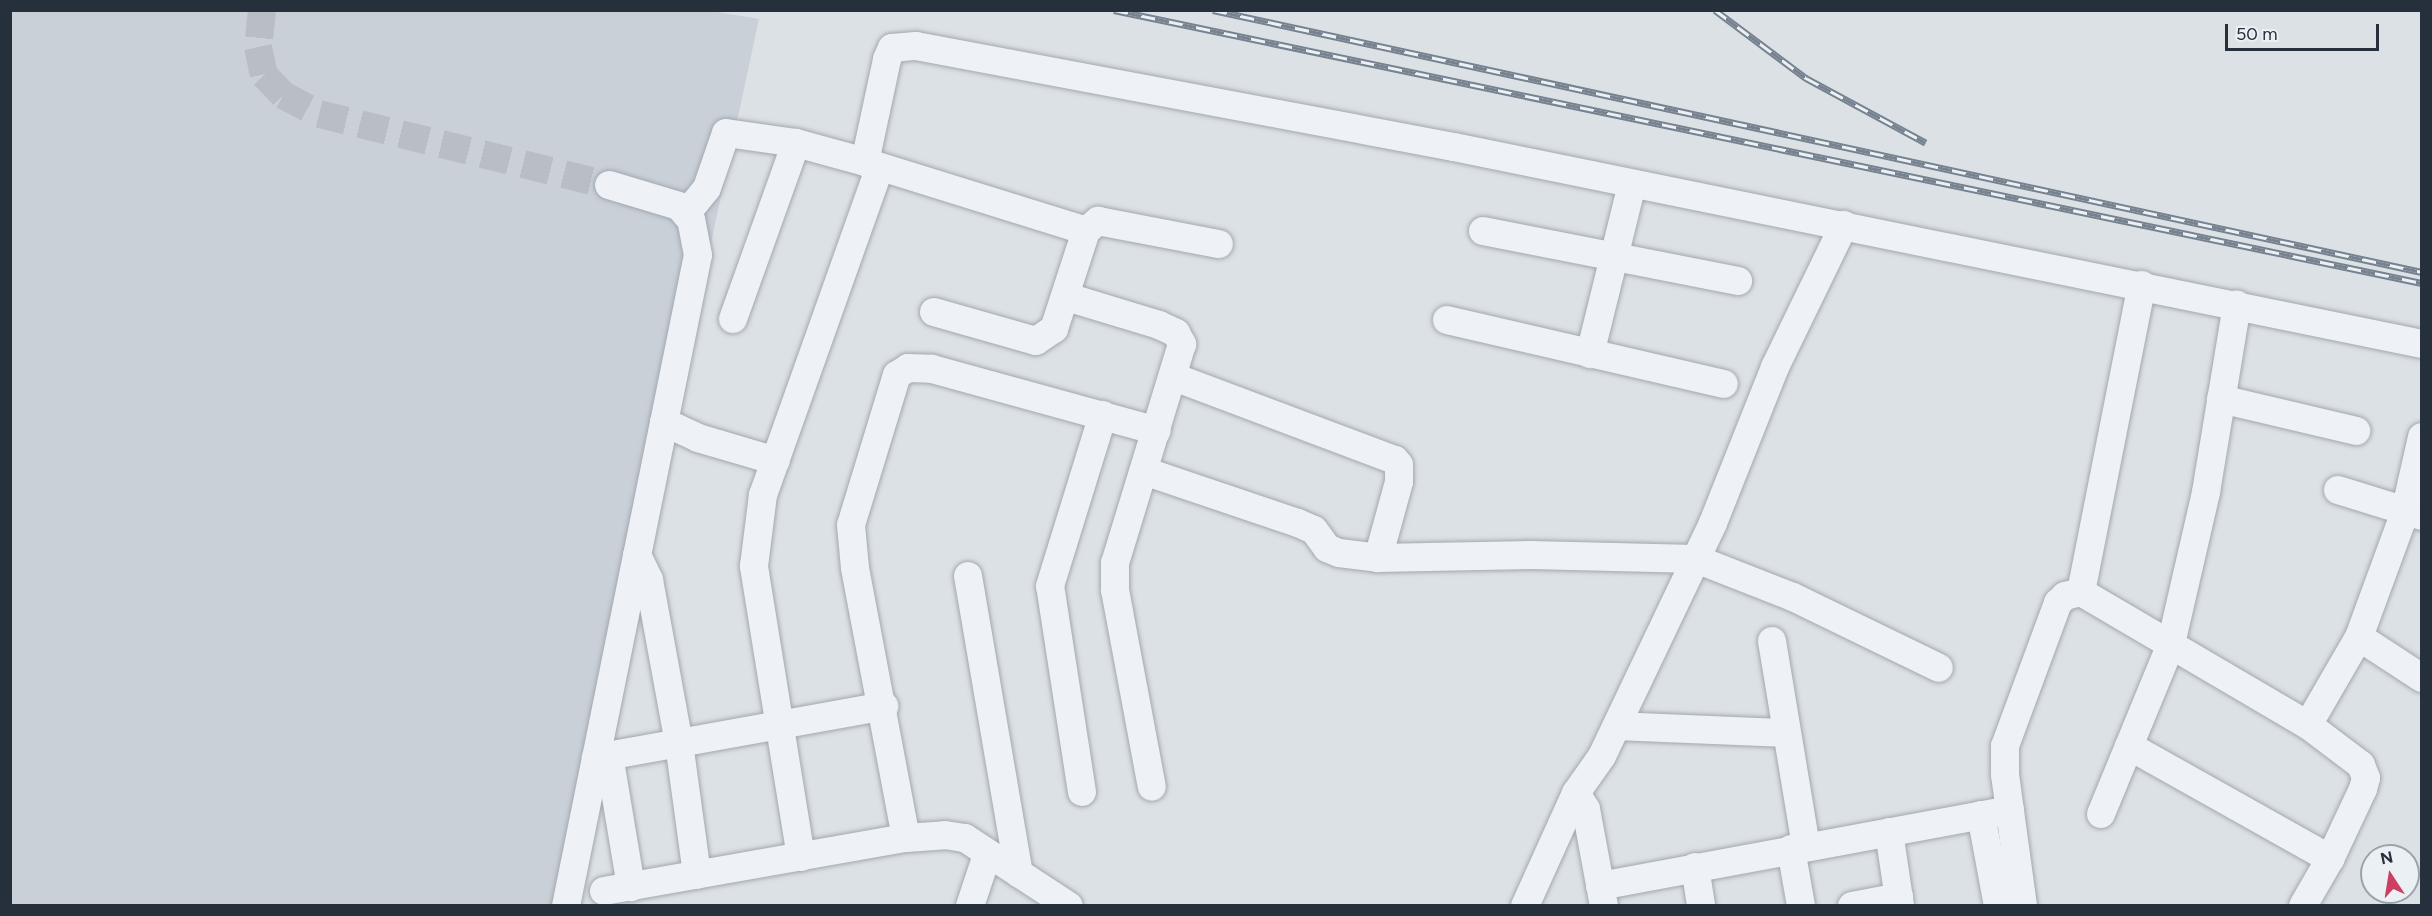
<!DOCTYPE html>
<html>
<head>
<meta charset="utf-8">
<style>
	body { margin:0 }
	#map { position:relative; width:2432px; height:916px; overflow:hidden; background:#dce1e6; font-family:Figtree,sans-serif }
	div>[style] { position:absolute }
	.built>* { inset:0; background:#cad0d8 }
	.minor-tunnel>* { height:28px; margin-top:-14px; transform-origin:0; background:repeating-linear-gradient(90deg,#b8bec4 0 28px,transparent 0 42px) }
	.roads { filter:drop-shadow(0 0 2px #a2a8b0) drop-shadow(0 0 2px #a2a8b0) }
	.minor>* { height:28px; margin:-14px; padding:0 14px; transform-origin:14px; border-radius:14px; background:#eef1f5 }
	.rail>* { height:7px; margin-top:-3.5px; transform-origin:0; background:repeating-linear-gradient(90deg,#ebf0f4 0 14px,#76828f 0 28px); box-sizing:border-box; border-block:2px solid #76828f }
	span { translate:-50% -50%; white-space:nowrap; text-align:center; line-height:1.15; -webkit-text-stroke:6px #ebf0f4; paint-order:stroke }
	.frame { position:absolute; inset:0; border:12px solid #26303c; pointer-events:none }
	.north { position:absolute; left:2360px; top:844px; width:60px; height:60px; box-sizing:border-box; background:#ebf0f4; border:2px solid #9ca3aa; border-radius:50%; rotate:348deg; font-size:16px; font-weight:700; line-height:24px; text-align:center; color:#26303c }
	.north::after { content:''; display:block; margin:auto; width:21px; height:27px; background:#cd3f61; clip-path:polygon(50% 0,100% 100%,50% 72%,0 100%) }
	.scale { position:absolute; left:2225px; top:24px; width:154px; height:27px; box-sizing:border-box; border:3px solid #26303c; border-top:0; padding-left:8px; font-size:18px; line-height:21px; white-space:nowrap; color:#26303c; -webkit-text-stroke:4px #ebf0f4; paint-order:stroke }
</style>
</head>
<body>
<div id="map">
	<div class="built">
		<div style="clip-path:polygon(705px 10px,759px 19px,636px 592px,573px 905px,11px 905px,10px 11px)"></div>
	</div>
	<div class="minor-tunnel">
		<div style="left:262px;top:10px;width:37px;rotate:96deg"></div>
		<div style="left:258px;top:47px;width:29px;rotate:78deg"></div>
		<div style="left:264px;top:75px;width:28px;rotate:46deg"></div>
		<div style="left:283px;top:95px;width:41px;rotate:27.8deg"></div>
		<div style="left:319px;top:114px;width:299px;rotate:13.8deg"></div>
	</div>
	<div class="roads">
		<div class="minor">
			<div style="left:865px;top:162px;width:105px;rotate:-77.9deg"></div>
			<div style="left:887px;top:59px;width:12px;rotate:-66deg"></div>
			<div style="left:892px;top:48px;width:24px;rotate:-5deg"></div>
			<div style="left:916px;top:46px;width:547px;rotate:10.63deg"></div>
			<div style="left:1454px;top:147px;width:988px;rotate:11.5deg"></div>
			<div style="left:686px;top:214px;width:33px;rotate:-51deg"></div>
			<div style="left:707px;top:188px;width:58px;rotate:-70.9deg"></div>
			<div style="left:726px;top:133px;width:71px;rotate:8.1deg"></div>
			<div style="left:796px;top:143px;width:72px;rotate:15.4deg"></div>
			<div style="left:865px;top:162px;width:232px;rotate:17.3deg"></div>
			<div style="left:1483px;top:231px;width:260px;rotate:11.1deg"></div>
			<div style="left:1067px;top:297px;width:96px;rotate:16.9deg"></div>
			<div style="left:1159px;top:325px;width:19px;rotate:25deg"></div>
			<div style="left:1176px;top:333px;width:13px;rotate:61deg"></div>
			<div style="left:1182px;top:344px;width:229px;rotate:107deg"></div>
			<div style="left:1115px;top:563px;width:27px;rotate:90deg"></div>
			<div style="left:1115px;top:590px;width:200px;rotate:79.4deg"></div>
			<div style="left:934px;top:312px;width:106px;rotate:15.9deg"></div>
			<div style="left:1036px;top:341px;width:22px;rotate:-34deg"></div>
			<div style="left:1054px;top:329px;width:103px;rotate:-71.9deg"></div>
			<div style="left:1086px;top:231px;width:16px;rotate:-40deg"></div>
			<div style="left:1098px;top:221px;width:123px;rotate:10.8deg"></div>
			<div style="left:733px;top:319px;width:187px;rotate:-70.3deg"></div>
			<div style="left:1447px;top:320px;width:284px;rotate:13deg"></div>
			<div style="left:1590px;top:354px;width:175px;rotate:-76.1deg"></div>
			<div style="left:1174px;top:377px;width:236px;rotate:20.6deg"></div>
			<div style="left:1395px;top:460px;width:6px;rotate:51deg"></div>
			<div style="left:1399px;top:465px;width:17px;rotate:90deg"></div>
			<div style="left:1399px;top:482px;width:79px;rotate:105.4deg"></div>
			<div style="left:2221px;top:399px;width:139px;rotate:13.3deg"></div>
			<div style="left:664px;top:422px;width:38px;rotate:25deg"></div>
			<div style="left:698px;top:438px;width:81px;rotate:16.4deg"></div>
			<div style="left:1144px;top:471px;width:163px;rotate:18.7deg"></div>
			<div style="left:1298px;top:523px;width:17px;rotate:24deg"></div>
			<div style="left:1314px;top:530px;width:22px;rotate:54deg"></div>
			<div style="left:1327px;top:548px;width:13px;rotate:23deg"></div>
			<div style="left:1339px;top:553px;width:39px;rotate:7deg"></div>
			<div style="left:1378px;top:558px;width:153px;rotate:-1.1deg"></div>
			<div style="left:1531px;top:555px;width:165px;rotate:1.4deg"></div>
			<div style="left:1696px;top:559px;width:104px;rotate:21.4deg"></div>
			<div style="left:1793px;top:597px;width:162px;rotate:25.9deg"></div>
			<div style="left:2338px;top:490px;width:88px;rotate:17.2deg"></div>
			<div style="left:637px;top:555px;width:28px;rotate:64deg"></div>
			<div style="left:649px;top:580px;width:166px;rotate:79.6deg"></div>
			<div style="left:679px;top:743px;width:133px;rotate:82.2deg"></div>
			<div style="left:968px;top:576px;width:302px;rotate:80.3deg"></div>
			<div style="left:2081px;top:592px;width:313px;rotate:-78.8deg"></div>
			<div style="left:2359px;top:637px;width:75px;rotate:33.1deg"></div>
			<div style="left:1772px;top:641px;width:208px;rotate:80.6deg"></div>
			<div style="left:2308px;top:725px;width:102px;rotate:-59.9deg"></div>
			<div style="left:2359px;top:637px;width:133px;rotate:-69.8deg"></div>
			<div style="left:2405px;top:512px;width:77px;rotate:-77.2deg"></div>
			<div style="left:1617px;top:726px;width:168px;rotate:2.4deg"></div>
			<div style="left:2129px;top:746px;width:231px;rotate:29.3deg"></div>
			<div style="left:609px;top:755px;width:134px;rotate:80.5deg"></div>
			<div style="left:596px;top:758px;width:293px;rotate:-10.2deg"></div>
			<div style="left:1082px;top:792px;width:208px;rotate:-98.8deg"></div>
			<div style="left:1050px;top:586px;width:179px;rotate:-72.8deg"></div>
			<div style="left:1576px;top:793px;width:19px;rotate:58deg"></div>
			<div style="left:1586px;top:809px;width:99px;rotate:79.5deg"></div>
			<div style="left:2101px;top:814px;width:184px;rotate:-67.6deg"></div>
			<div style="left:2171px;top:644px;width:156px;rotate:-77deg"></div>
			<div style="left:2206px;top:492px;width:190px;rotate:-80.6deg"></div>
			<div style="left:1981px;top:815px;width:93px;rotate:79.4deg"></div>
			<div style="left:1889px;top:832px;width:75px;rotate:81.5deg"></div>
			<div style="left:906px;top:838px;width:275px;rotate:-100.7deg"></div>
			<div style="left:855px;top:568px;width:43px;rotate:-95.3deg"></div>
			<div style="left:851px;top:525px;width:157px;rotate:-73deg"></div>
			<div style="left:897px;top:375px;width:13px;rotate:-32deg"></div>
			<div style="left:908px;top:368px;width:24px;rotate:2deg"></div>
			<div style="left:932px;top:369px;width:233px;rotate:15.4deg"></div>
			<div style="left:1791px;top:849px;width:58px;rotate:80deg"></div>
			<div style="left:801px;top:857px;width:295px;rotate:-99.2deg"></div>
			<div style="left:754px;top:566px;width:72px;rotate:-82.8deg"></div>
			<div style="left:763px;top:495px;width:348px;rotate:-70.4deg"></div>
			<div style="left:1695px;top:867px;width:39px;rotate:81deg"></div>
			<div style="left:1600px;top:886px;width:417px;rotate:-10.5deg"></div>
			<div style="left:604px;top:891px;width:307px;rotate:-10deg"></div>
			<div style="left:906px;top:838px;width:39px;rotate:-4deg"></div>
			<div style="left:945px;top:835px;width:20px;rotate:9deg"></div>
			<div style="left:965px;top:838px;width:124px;rotate:33.2deg"></div>
			<div style="left:566px;top:906px;width:664px;rotate:-78.54deg"></div>
			<div style="left:698px;top:255px;width:36px;rotate:-101deg"></div>
			<div style="left:691px;top:220px;width:18px;rotate:-131deg"></div>
			<div style="left:679px;top:206px;width:73px;rotate:-163.3deg"></div>
			<div style="left:970px;top:906px;width:54px;rotate:-71.6deg"></div>
			<div style="left:1525px;top:906px;width:124px;rotate:-65.7deg"></div>
			<div style="left:1576px;top:793px;width:45px;rotate:-54.9deg"></div>
			<div style="left:1602px;top:756px;width:258px;rotate:-64.5deg"></div>
			<div style="left:1713px;top:523px;width:168px;rotate:-68.3deg"></div>
			<div style="left:1775px;top:367px;width:158px;rotate:-64.1deg"></div>
			<div style="left:1852px;top:906px;width:48px;rotate:-10.8deg"></div>
			<div style="left:2023px;top:906px;width:132px;rotate:-97.8deg"></div>
			<div style="left:2005px;top:775px;width:29px;rotate:-90deg"></div>
			<div style="left:2005px;top:746px;width:153px;rotate:-69.7deg"></div>
			<div style="left:2058px;top:603px;width:10px;rotate:-45deg"></div>
			<div style="left:2065px;top:596px;width:16px;rotate:-14deg"></div>
			<div style="left:2081px;top:592px;width:263px;rotate:30.4deg"></div>
			<div style="left:2308px;top:725px;width:66px;rotate:37deg"></div>
			<div style="left:2361px;top:765px;width:14px;rotate:69deg"></div>
			<div style="left:2366px;top:778px;width:11px;rotate:105deg"></div>
			<div style="left:2363px;top:789px;width:77px;rotate:115.2deg"></div>
			<div style="left:2330px;top:859px;width:54px;rotate:119.9deg"></div>
		</div>
	</div>
	<div class="rail">
		<div style="left:1114px;top:10px;width:1336px;rotate:11.79deg"></div>
		<div style="left:1213px;top:10px;width:1237px;rotate:12.23deg"></div>
		<div style="left:1715px;top:10px;width:114px;rotate:36.8deg"></div>
		<div style="left:1806px;top:78px;width:136px;rotate:28.4deg"></div>
	</div>
	<div class="frame"></div>
	<div class="north">N</div>
	<div class="scale">50 m</div>
</div>
</body>
</html>
